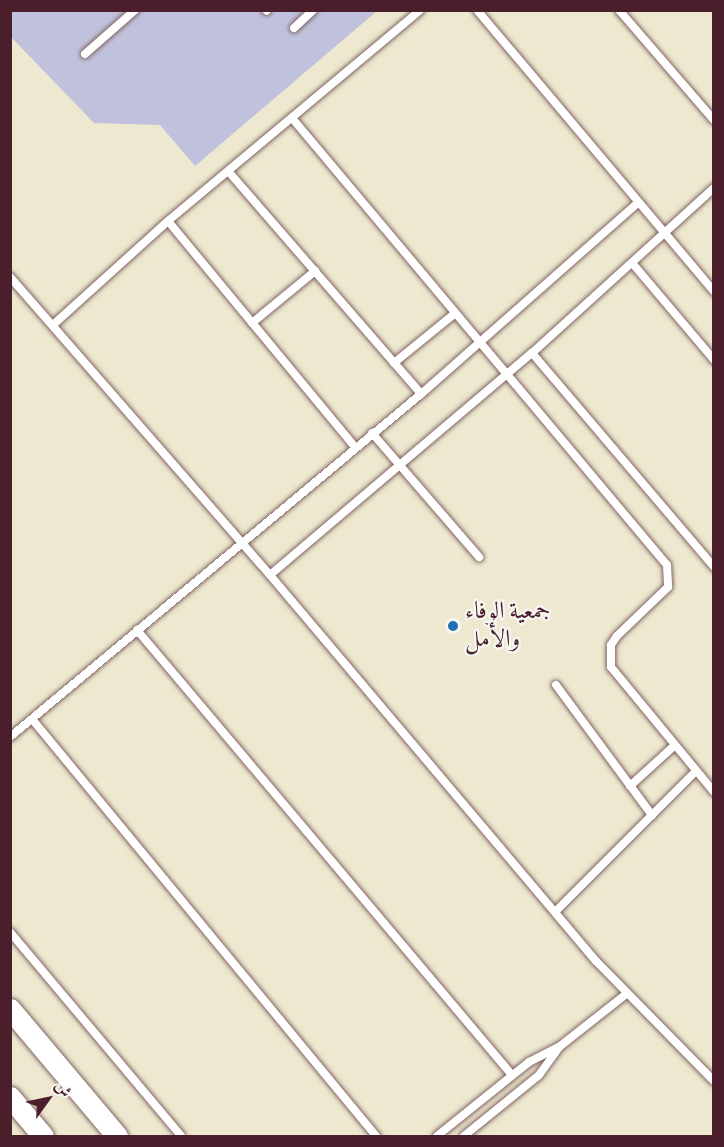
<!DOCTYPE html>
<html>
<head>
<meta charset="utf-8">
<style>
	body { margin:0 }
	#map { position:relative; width:724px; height:1147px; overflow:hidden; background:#ede8cf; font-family:"Libre Bodoni",Amiri,serif }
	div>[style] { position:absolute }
	.industrial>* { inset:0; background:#c0c2dd }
	.roads { filter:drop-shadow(0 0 2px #836564) drop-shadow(0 0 2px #836564) }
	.lane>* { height:8px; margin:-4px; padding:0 4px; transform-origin:4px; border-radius:4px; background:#fff }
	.secondary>* { height:21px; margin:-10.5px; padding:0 10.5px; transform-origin:10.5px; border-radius:10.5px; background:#fff }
	.dots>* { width:16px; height:16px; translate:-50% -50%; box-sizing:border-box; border:3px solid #f6f6f2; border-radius:50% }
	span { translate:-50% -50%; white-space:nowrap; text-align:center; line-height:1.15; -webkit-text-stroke:4.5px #f6f6f2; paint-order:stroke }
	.poi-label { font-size:24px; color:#4a1f2b }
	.left { translate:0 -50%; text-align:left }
	.frame { position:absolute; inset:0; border:12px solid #4a1f2b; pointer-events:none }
	.north { position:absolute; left:18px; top:1069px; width:60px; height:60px; -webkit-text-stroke:4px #f6f6f2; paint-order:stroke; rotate:57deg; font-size:16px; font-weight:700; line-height:24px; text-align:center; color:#4a1f2b }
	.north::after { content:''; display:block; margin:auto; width:21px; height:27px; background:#4a1f2b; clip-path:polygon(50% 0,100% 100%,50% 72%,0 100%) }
</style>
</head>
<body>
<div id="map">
	<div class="industrial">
		<div style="clip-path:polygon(11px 11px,377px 11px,195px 166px,160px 125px,94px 123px,11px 37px)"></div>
	</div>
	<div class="roads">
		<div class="lane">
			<div style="left:266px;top:10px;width:1px;rotate:45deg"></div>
			<div style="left:477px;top:10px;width:368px;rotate:49.9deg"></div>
			<div style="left:619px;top:10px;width:145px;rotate:49.2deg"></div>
			<div style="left:294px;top:28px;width:26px;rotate:-43deg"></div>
			<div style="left:85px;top:54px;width:67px;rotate:-41.3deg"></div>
			<div style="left:292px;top:118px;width:583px;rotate:50.01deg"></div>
			<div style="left:667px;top:565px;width:22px;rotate:87deg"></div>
			<div style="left:668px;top:587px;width:71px;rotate:136.1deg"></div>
			<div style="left:617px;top:636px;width:11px;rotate:124deg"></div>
			<div style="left:611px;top:645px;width:22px;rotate:90deg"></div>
			<div style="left:611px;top:667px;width:162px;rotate:50.5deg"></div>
			<div style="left:228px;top:171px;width:295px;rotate:49.1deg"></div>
			<div style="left:168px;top:221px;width:293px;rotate:50.4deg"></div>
			<div style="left:633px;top:264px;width:126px;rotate:49.8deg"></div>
			<div style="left:10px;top:277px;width:395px;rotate:48.9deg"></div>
			<div style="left:270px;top:575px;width:505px;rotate:49.82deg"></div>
			<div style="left:596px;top:961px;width:168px;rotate:45.5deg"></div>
			<div style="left:252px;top:323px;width:82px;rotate:-39.5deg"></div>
			<div style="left:54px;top:324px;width:154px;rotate:-42.1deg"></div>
			<div style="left:168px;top:221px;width:329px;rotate:-39.9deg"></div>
			<div style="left:532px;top:353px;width:281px;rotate:49.6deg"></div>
			<div style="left:394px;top:363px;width:77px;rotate:-39.2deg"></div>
			<div style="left:372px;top:433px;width:164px;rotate:49.2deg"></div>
			<div style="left:270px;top:575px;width:343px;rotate:-40.3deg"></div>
			<div style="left:532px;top:353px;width:246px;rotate:-42.2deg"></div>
			<div style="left:137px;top:630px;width:582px;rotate:49.88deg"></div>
			<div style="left:556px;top:685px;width:162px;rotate:53.6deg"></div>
			<div style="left:32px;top:719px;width:541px;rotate:50.48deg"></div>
			<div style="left:10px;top:737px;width:535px;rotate:-39.85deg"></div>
			<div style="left:421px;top:394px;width:289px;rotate:-41.4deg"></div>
			<div style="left:630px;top:786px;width:59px;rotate:-42.3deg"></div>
			<div style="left:556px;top:911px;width:198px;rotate:-45deg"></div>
			<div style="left:10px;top:932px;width:266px;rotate:50deg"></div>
			<div style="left:437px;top:1136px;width:118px;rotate:-38.8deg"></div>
			<div style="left:529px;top:1062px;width:34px;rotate:-27deg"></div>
			<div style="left:559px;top:1047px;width:85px;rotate:-38.3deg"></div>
			<div style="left:464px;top:1136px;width:97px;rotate:-39.1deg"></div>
			<div style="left:539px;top:1075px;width:34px;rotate:-54deg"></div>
		</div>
		<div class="secondary">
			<div style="left:10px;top:1009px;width:166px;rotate:49.9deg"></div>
			<div style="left:10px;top:1097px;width:51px;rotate:49.8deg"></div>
		</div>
	</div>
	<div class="dots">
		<div style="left:453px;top:626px;background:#1f6fb2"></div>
	</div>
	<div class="poi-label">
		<span class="left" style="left:465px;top:626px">جمعية الوفاء<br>والأمل</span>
	</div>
	<div class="frame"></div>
	<div class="north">ش</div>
</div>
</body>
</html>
